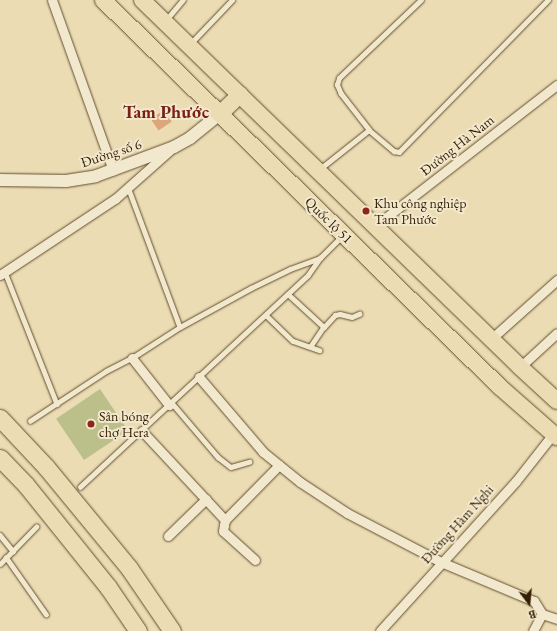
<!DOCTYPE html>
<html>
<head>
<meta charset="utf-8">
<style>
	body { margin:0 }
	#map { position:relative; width:557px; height:631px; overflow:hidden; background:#ebdcb4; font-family:"EB Garamond",serif }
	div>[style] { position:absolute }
	.green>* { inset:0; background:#bbbf8a; transform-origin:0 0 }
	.building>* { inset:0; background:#dca67a; transform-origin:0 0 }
	.roads { filter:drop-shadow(0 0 1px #624e2d) drop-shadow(0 0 1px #624e2d) }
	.service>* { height:4.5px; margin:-2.25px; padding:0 2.25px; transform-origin:2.25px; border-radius:2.25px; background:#f2e8ce }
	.minor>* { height:9px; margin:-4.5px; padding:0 4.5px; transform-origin:4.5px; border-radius:4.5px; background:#f2e8ce }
	.tertiary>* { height:12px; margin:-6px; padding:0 6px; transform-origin:6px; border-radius:6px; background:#f2e8ce }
	.trunk>* { height:16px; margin:-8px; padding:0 8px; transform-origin:8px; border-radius:8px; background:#ebdcb4 }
	.motorway>* { height:17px; margin:-8.5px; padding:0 8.5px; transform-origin:8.5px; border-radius:8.5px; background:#ebdcb4 }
	.dots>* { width:11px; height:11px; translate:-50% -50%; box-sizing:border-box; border:2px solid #f2e8ce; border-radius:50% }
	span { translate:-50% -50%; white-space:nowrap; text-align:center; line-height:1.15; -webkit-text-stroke:4px #f2e8ce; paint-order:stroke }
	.street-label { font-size:14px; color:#341e00 }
	.poi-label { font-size:14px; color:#341e00 }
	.left { translate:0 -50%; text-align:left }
	.district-label { font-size:18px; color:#7a1f14; font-weight:700 }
	.north { position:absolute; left:509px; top:583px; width:40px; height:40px; -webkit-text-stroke:3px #f2e8ce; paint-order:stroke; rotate:164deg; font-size:11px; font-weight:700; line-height:16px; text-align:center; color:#341e00 }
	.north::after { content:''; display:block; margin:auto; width:14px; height:18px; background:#341e00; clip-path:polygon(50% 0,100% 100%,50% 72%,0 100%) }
</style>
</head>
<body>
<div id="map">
	<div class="green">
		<div style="left:100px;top:389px;width:50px;height:53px;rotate:56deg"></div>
	</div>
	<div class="building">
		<div style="left:164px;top:110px;width:14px;height:16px;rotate:56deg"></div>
	</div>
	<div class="roads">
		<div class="service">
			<div style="left:166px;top:20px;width:26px;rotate:-50deg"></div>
			<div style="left:190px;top:44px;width:61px;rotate:-46.3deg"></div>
			<div style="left:369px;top:130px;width:46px;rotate:-127.9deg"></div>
			<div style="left:341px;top:94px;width:10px;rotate:-114deg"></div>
			<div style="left:337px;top:85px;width:7px;rotate:-74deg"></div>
			<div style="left:339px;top:78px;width:113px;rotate:-43.6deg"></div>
			<div style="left:321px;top:168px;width:61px;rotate:-38.4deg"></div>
			<div style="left:369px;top:130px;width:33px;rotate:40deg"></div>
			<div style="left:394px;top:151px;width:5px;rotate:11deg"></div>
			<div style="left:399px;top:152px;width:213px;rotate:-45.6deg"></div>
			<div style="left:128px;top:187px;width:149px;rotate:69.6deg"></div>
			<div style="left:5px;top:272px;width:142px;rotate:68.5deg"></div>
			<div style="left:288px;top:294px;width:49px;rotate:42.5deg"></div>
			<div style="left:324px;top:327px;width:23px;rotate:124deg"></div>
			<div style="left:266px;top:315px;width:37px;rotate:44deg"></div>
			<div style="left:293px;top:341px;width:28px;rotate:19deg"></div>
			<div style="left:324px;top:327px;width:16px;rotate:-47deg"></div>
			<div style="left:335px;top:315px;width:5px;rotate:-11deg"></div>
			<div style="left:340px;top:314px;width:12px;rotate:14deg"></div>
			<div style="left:352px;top:317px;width:8px;rotate:-23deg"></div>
			<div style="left:172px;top:403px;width:71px;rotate:49.6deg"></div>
			<div style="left:218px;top:457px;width:16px;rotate:38deg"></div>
			<div style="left:231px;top:467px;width:19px;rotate:-16deg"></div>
			<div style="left:30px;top:421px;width:91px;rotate:-33.3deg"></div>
			<div style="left:106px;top:371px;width:29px;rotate:-27deg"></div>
			<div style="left:132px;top:358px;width:57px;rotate:-32.9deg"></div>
			<div style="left:180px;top:327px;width:81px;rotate:-28.8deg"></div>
			<div style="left:251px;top:288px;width:43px;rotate:-26deg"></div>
			<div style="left:290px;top:269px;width:32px;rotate:-20deg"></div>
			<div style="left:320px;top:258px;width:30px;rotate:-45deg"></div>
			<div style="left:80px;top:487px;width:311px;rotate:-42.9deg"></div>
			<div style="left:308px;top:275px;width:21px;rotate:-55deg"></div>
			<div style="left:0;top:535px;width:21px;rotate:51deg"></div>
			<div style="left:6px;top:557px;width:70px;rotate:54.9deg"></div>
			<div style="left:0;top:564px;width:52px;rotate:-45.8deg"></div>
		</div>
		<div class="minor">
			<div style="left:52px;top:0;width:181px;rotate:70.3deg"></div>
			<div style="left:375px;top:226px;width:230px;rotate:-37.8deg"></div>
			<div style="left:0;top:275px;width:138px;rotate:-33.5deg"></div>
			<div style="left:115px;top:199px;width:74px;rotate:-41.7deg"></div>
			<div style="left:491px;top:339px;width:89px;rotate:-41.8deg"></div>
			<div style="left:132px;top:358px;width:60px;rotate:51.8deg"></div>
			<div style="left:520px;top:367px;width:50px;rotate:-42.6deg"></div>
			<div style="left:199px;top:377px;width:99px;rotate:49.5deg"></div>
			<div style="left:263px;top:452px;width:48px;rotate:39deg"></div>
			<div style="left:300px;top:482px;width:56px;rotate:33.4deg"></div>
			<div style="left:347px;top:513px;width:106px;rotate:27.5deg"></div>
			<div style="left:441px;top:562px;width:101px;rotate:22.8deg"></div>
			<div style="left:534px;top:601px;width:15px;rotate:58deg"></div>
			<div style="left:142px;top:431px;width:122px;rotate:47deg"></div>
			<div style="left:168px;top:536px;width:53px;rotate:-44.2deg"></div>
			<div style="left:255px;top:560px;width:43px;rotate:-137.8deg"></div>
			<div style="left:223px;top:531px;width:6px;rotate:-81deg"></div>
			<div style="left:224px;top:525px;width:5px;rotate:-79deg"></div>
			<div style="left:225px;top:520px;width:77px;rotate:-45.5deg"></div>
			<div style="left:380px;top:631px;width:202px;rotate:-47.8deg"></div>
			<div style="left:516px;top:481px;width:60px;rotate:-51.8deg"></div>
			<div style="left:533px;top:631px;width:19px;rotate:-62deg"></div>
			<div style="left:542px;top:614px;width:16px;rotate:18deg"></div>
		</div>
		<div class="tertiary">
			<div style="left:0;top:180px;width:66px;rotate:0.9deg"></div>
			<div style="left:66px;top:181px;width:30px;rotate:-9deg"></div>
			<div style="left:96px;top:176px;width:83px;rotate:-20.4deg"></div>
			<div style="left:174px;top:147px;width:18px;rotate:-29deg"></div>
			<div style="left:190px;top:138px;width:38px;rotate:-39deg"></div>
		</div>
		<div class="trunk">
			<div style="left:103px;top:0;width:554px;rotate:44.27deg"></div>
			<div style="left:500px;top:387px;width:76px;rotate:41.3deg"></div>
			<div style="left:142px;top:0;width:527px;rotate:44.15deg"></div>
			<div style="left:520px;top:367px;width:50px;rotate:42.6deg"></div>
			<div style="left:220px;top:114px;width:28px;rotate:-44deg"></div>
		</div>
		<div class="motorway">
			<div style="left:0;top:418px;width:67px;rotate:46.8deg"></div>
			<div style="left:46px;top:467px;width:131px;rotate:50.6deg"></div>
			<div style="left:129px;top:568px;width:76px;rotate:55.7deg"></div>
			<div style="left:0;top:458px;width:37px;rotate:46deg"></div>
			<div style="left:26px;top:485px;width:131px;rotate:51.2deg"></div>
			<div style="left:108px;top:587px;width:53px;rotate:55.7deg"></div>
		</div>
	</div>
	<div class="dots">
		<div style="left:366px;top:211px;background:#8f2418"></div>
		<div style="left:91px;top:424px;background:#8f2418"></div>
	</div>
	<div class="street-label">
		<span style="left:457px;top:145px;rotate:-38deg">Đường Hà Nam</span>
		<span style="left:111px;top:153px;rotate:-18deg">Đường số 6</span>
		<span style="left:329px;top:220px;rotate:44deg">Quốc lộ 51</span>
		<span style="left:457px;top:524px;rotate:-48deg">Đường Hàm Nghi</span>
	</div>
	<div class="poi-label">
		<span class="left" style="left:374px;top:211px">Khu công nghiệp<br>Tam Phước</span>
		<span class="left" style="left:99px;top:424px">Sân bóng<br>chợ Hera</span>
	</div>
	<div class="district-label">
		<span style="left:166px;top:112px">Tam Phước</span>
	</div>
	<div class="north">B</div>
</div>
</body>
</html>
